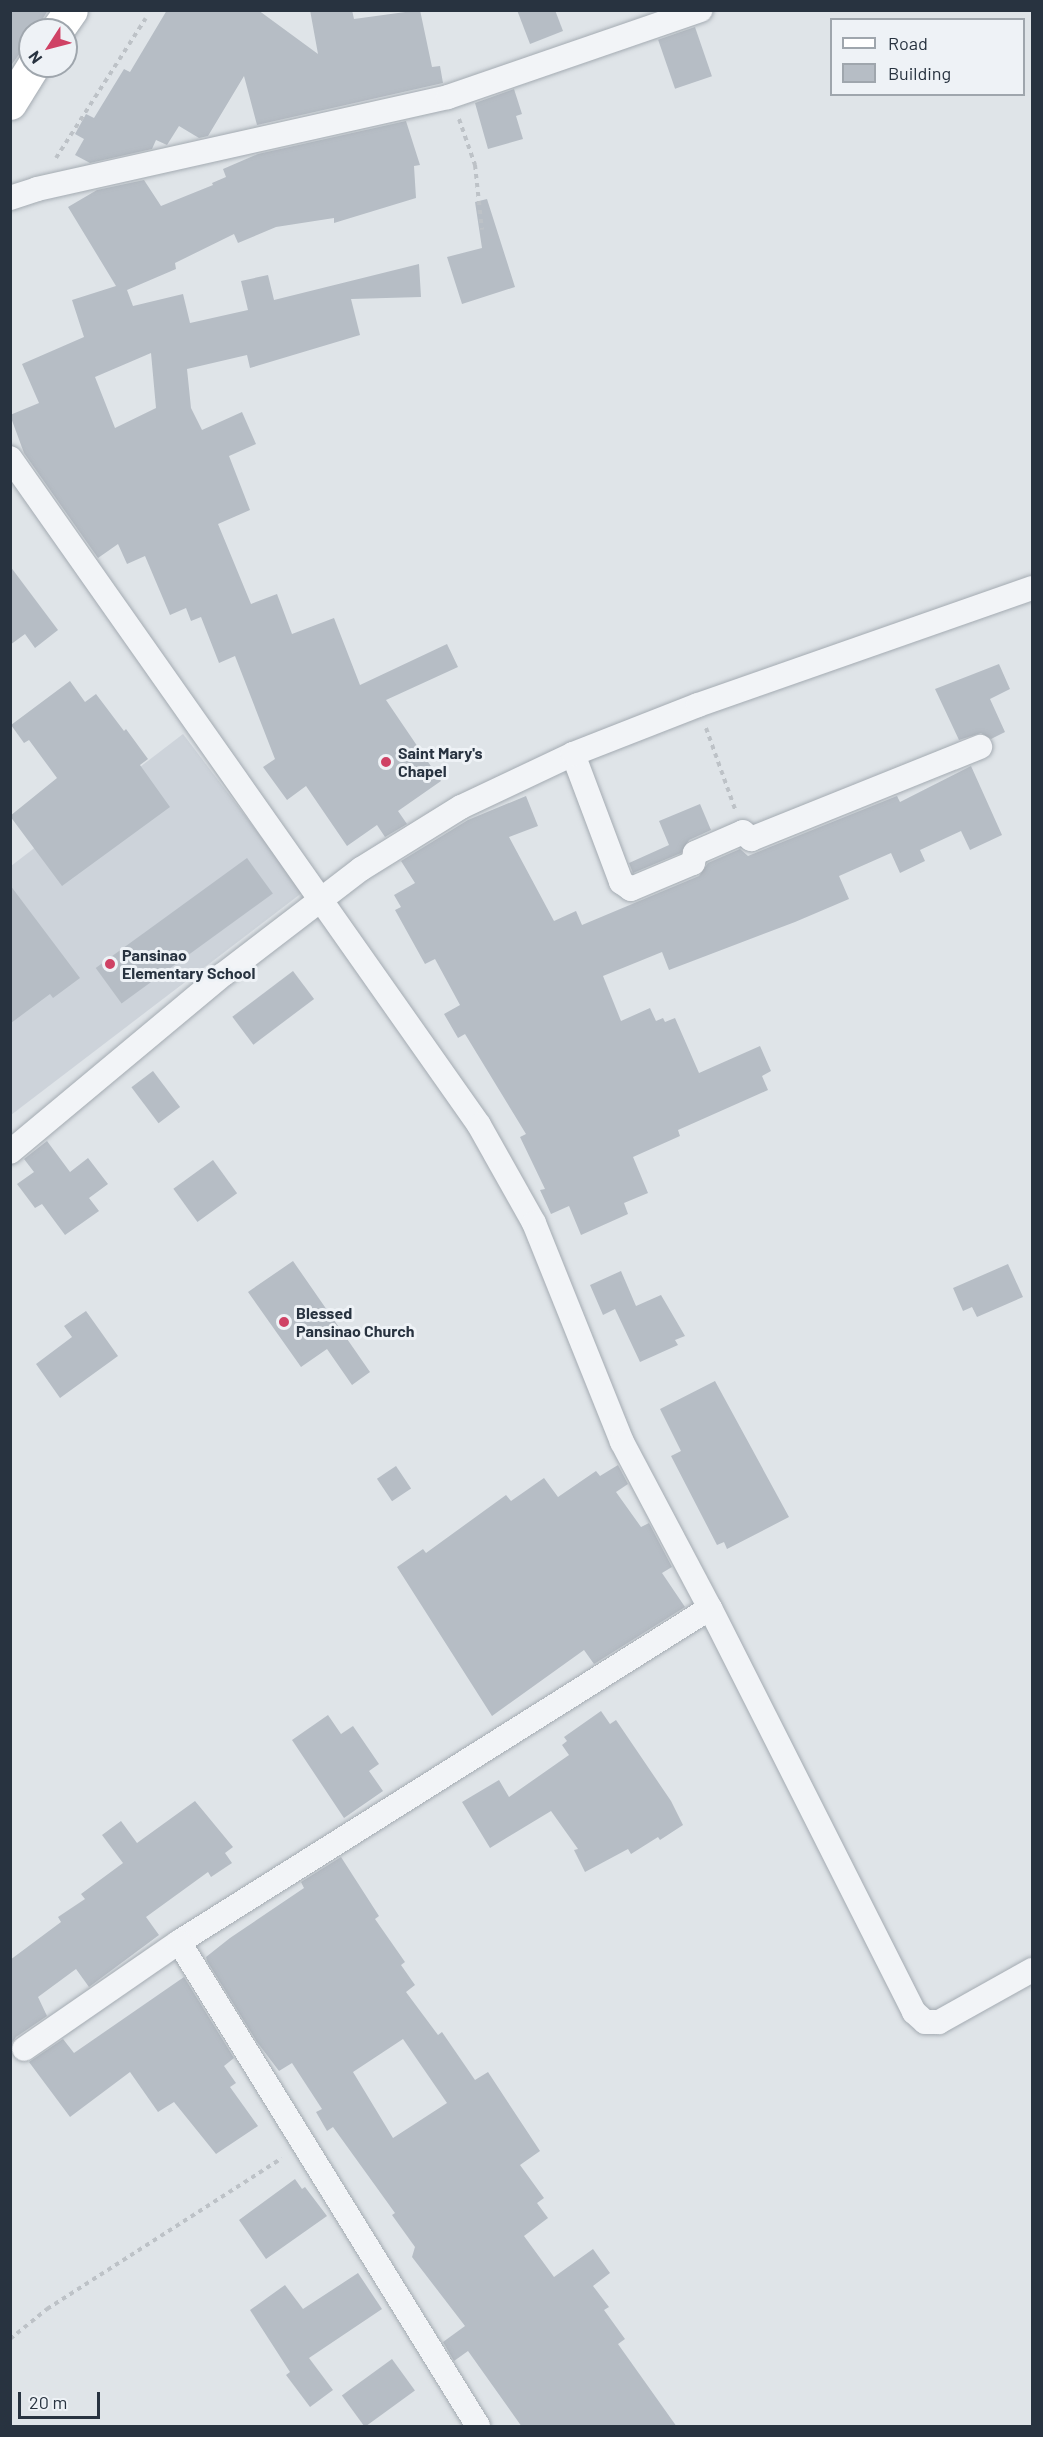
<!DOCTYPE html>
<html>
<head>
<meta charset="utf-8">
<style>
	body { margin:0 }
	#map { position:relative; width:1043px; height:2437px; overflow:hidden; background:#dfe4e8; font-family:Barlow,sans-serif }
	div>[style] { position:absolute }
	.built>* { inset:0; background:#cdd3da }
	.building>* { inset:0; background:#b6bdc5; transform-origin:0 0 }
	.path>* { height:4px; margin-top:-2px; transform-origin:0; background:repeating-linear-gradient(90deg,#bdc2c7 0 4.5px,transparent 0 9px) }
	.roads { filter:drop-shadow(0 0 2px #a4abb2) drop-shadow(0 0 2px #a4abb2) }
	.street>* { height:24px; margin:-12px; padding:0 12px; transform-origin:12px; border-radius:12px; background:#f2f4f7 }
	.secondary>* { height:33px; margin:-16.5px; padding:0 16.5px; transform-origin:16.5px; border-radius:16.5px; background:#fff }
	.dots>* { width:16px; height:16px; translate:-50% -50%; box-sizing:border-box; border:3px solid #eef2f6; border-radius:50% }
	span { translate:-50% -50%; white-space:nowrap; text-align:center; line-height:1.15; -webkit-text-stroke:6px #eef2f6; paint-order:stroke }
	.poi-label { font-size:16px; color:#283340; font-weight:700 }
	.left { translate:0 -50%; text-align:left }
	.frame { position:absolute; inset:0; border:12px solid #283340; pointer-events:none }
	.legend { position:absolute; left:830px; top:18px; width:195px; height:78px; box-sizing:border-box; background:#eef2f6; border:2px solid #9fa6ad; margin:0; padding:8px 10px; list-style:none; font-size:18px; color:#283340 }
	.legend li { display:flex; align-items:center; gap:12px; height:30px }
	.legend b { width:30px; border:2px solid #9fa6ad }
	.north { position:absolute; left:18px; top:18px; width:60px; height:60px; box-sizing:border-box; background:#eef2f6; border:2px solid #9fa6ad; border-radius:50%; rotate:234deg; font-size:16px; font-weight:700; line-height:24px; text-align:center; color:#283340 }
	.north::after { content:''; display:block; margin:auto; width:21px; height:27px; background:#cf4265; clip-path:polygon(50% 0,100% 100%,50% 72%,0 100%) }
	.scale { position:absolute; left:18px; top:2392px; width:82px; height:27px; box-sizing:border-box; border:3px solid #283340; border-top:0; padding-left:8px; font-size:18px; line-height:21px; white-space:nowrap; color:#283340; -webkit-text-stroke:4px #eef2f6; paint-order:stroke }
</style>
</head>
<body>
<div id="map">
	<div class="built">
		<div style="clip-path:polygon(183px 734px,303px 892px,11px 1115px,11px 866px)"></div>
	</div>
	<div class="building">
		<div style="clip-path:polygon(10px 10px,48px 10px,36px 30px,30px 30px,30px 39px,10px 67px)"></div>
		<div style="clip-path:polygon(167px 10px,258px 10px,318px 54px,310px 10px,352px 10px,354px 19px,420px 10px,432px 67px,440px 66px,443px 83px,257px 125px,244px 76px,208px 136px,199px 138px,179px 126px,167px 145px,156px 140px,152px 149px,90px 163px,75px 155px,84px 139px,75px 134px,86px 114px,94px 118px,124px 69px,130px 72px)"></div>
		<div style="clip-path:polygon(517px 10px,555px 10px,563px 31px,530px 44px)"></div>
		<div style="left:695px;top:27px;width:52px;height:39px;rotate:71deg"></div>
		<div style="clip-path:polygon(514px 89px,522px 114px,516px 116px,523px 139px,488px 149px,475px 103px)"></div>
		<div style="clip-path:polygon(evenodd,406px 121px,420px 165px,414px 166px,416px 198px,334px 223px,334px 218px,276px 227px,238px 243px,234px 234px,175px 263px,176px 269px,127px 290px,133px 306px,183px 294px,190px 323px,248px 310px,241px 281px,268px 275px,274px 300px,419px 264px,421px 297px,351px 299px,360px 335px,250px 368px,247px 355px,187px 369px,191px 408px,202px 430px,242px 412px,256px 444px,229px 456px,250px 510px,218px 524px,251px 604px,277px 594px,292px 634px,334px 618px,360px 685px,447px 644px,458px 667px,386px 700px,441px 781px,398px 811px,407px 824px,385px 837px,377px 825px,347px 846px,306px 786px,287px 800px,263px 767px,275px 759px,235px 656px,219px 663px,201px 617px,191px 621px,186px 608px,170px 615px,145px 556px,127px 564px,118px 544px,98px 558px,24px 453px,10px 415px,39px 403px,22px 364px,84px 337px,72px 300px,116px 286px,68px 207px,97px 190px,144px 180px,161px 206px,213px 185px,212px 183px,226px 177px,223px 169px,258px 154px,406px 121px,151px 353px,156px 408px,115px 428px,95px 377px,151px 353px)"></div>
		<div style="clip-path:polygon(487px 199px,515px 287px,462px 304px,447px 257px,482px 248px,475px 202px)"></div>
		<div style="clip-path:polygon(10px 566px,58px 630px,35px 648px,25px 634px,10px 645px)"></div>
		<div style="clip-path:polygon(999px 664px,1010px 689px,990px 699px,1005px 732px,991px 739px,981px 733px,959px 740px,935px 689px)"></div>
		<div style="clip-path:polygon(70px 681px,85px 702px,96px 694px,124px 731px,126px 729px,148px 759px,140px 765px,170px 807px,62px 886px,10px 816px,57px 778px,29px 740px,24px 743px,11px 725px)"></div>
		<div style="clip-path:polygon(971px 766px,1002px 835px,970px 850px,961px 831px,920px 850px,925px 861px,900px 873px,891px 853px,839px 876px,849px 899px,795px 922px,669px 970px,662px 952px,603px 976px,621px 1021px,650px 1008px,656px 1021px,663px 1018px,665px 1022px,675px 1018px,699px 1073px,760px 1046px,771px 1071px,762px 1076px,768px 1090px,678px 1130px,680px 1136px,633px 1157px,648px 1193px,624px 1203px,628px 1214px,581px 1235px,569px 1206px,551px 1214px,540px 1190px,545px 1189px,520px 1137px,526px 1134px,465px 1034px,458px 1038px,444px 1014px,460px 1005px,435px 959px,425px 964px,395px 910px,401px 907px,394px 895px,415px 883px,401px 861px,468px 820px,526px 796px,538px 826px,509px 837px,554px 921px,576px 911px,582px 925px,699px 876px,708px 863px,740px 849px,748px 856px,897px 796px,900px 802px)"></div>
		<div style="clip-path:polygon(700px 804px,711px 830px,689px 840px,681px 853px,633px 873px,629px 863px,669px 845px,659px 821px)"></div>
		<div style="left:247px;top:858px;width:44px;height:187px;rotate:54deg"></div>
		<div style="clip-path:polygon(10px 885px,80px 978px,53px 998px,50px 994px,11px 1023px)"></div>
		<div style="left:293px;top:971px;width:35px;height:76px;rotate:53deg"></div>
		<div style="left:153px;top:1071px;width:45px;height:27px;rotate:53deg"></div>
		<div style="clip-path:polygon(47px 1141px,70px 1172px,88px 1158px,108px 1184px,89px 1198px,99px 1211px,65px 1235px,42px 1204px,35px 1208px,17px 1184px,34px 1172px,24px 1159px)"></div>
		<div style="left:213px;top:1160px;width:41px;height:49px;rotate:54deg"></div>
		<div style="clip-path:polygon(293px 1261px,370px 1372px,352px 1385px,327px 1349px,301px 1367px,248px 1292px)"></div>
		<div style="clip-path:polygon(1008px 1264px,1023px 1297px,977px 1317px,972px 1307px,963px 1311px,953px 1288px)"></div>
		<div style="clip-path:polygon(621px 1271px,636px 1306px,661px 1295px,685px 1336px,675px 1340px,678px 1345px,640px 1362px,615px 1309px,603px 1315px,590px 1285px)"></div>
		<div style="clip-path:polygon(86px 1311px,118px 1356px,60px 1398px,36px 1364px,72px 1337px,64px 1326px)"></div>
		<div style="clip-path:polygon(715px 1381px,789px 1517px,727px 1549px,724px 1542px,717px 1545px,671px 1456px,681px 1451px,660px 1409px)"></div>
		<div style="clip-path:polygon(618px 1465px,628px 1484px,616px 1492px,641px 1527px,649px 1523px,672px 1567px,662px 1573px,685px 1607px,594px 1664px,584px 1650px,492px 1716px,397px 1567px,423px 1549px,426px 1553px,506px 1495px,511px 1501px,544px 1478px,558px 1497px,596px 1471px,600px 1476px)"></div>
		<div style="left:396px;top:1466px;width:27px;height:23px;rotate:56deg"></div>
		<div style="clip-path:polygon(601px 1711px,610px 1724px,616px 1720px,671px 1801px,683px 1825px,660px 1840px,658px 1837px,631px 1854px,628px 1849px,585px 1872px,574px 1850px,578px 1849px,551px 1811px,490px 1848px,462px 1802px,499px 1780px,509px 1797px,569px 1755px,562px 1745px,567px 1741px,564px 1737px)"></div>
		<div style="clip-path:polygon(328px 1715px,341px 1734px,353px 1726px,379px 1764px,369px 1771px,383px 1791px,344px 1818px,292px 1740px)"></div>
		<div style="clip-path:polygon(195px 1801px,233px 1847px,225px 1853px,232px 1863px,211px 1877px,208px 1872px,146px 1917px,159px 1935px,89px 1987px,76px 1969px,38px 1997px,47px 2016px,16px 2037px,10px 2046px,10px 1960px,61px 1922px,58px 1917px,85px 1899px,81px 1894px,123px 1863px,102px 1835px,121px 1821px,137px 1843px)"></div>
		<div style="clip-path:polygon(evenodd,341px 1857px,379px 1916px,375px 1919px,405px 1962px,401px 1965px,415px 1985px,406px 1992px,438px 2035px,442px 2032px,475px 2080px,488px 2072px,540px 2151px,520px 2165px,544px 2198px,537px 2203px,548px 2218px,524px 2236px,554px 2277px,593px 2249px,610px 2273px,593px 2286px,609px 2307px,604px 2310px,625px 2339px,618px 2344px,677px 2427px,522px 2427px,468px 2351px,454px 2361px,443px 2342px,465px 2326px,412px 2257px,415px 2247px,392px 2215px,395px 2213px,333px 2127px,327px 2131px,316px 2112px,322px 2109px,292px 2063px,279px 2071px,257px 2042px,207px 1961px,206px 1957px,230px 1938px,304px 1888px,301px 1882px,341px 1857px,403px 2039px,447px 2103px,393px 2138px,353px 2072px,403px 2039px)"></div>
		<div style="clip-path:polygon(184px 1977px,234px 2058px,224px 2066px,236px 2083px,230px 2087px,258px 2126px,216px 2154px,174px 2102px,158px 2112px,130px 2072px,70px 2117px,29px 2062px,63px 2039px,74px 2053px)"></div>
		<div style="clip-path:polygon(295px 2179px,302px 2189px,305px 2187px,327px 2216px,266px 2259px,239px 2220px)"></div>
		<div style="clip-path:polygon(358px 2273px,382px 2309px,309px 2358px,333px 2390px,310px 2407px,286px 2375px,290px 2372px,250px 2310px,285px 2285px,303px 2309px)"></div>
		<div style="left:392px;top:2359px;width:39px;height:62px;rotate:54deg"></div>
	</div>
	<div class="path">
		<div style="left:459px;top:119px;width:49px;rotate:70.8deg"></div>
		<div style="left:475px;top:165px;width:65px;rotate:83.9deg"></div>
		<div style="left:56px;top:158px;width:166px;rotate:-57.3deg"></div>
		<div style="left:706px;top:728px;width:86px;rotate:70.3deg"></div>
		<div style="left:10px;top:2339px;width:48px;rotate:-39deg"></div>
		<div style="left:47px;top:2309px;width:279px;rotate:-32.7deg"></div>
	</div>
	<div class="roads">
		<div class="street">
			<div style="left:10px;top:198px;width:28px;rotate:-18deg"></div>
			<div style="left:37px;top:189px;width:421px;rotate:-12.6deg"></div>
			<div style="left:448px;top:97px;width:267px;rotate:-19deg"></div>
			<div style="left:10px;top:458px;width:815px;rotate:54.89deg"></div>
			<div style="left:479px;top:1125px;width:112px;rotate:60.7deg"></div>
			<div style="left:534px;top:1223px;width:236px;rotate:68.1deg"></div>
			<div style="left:622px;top:1442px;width:188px;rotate:62.1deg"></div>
			<div style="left:710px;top:1608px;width:627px;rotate:147.83deg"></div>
			<div style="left:179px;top:1942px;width:188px;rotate:145.4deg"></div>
			<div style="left:573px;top:754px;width:137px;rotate:69.4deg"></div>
			<div style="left:621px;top:882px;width:12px;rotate:35deg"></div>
			<div style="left:631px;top:889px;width:67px;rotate:-22.8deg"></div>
			<div style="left:693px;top:863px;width:10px;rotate:-79deg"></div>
			<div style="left:695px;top:853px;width:52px;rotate:-23.6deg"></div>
			<div style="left:743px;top:832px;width:11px;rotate:41deg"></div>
			<div style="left:751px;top:839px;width:247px;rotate:-21.9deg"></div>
			<div style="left:10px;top:1152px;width:278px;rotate:-39.8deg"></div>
			<div style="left:224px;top:974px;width:173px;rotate:-37.5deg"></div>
			<div style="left:361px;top:869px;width:118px;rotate:-31.8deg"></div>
			<div style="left:461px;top:807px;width:124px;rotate:-25.3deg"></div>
			<div style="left:573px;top:754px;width:134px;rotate:-21.4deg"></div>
			<div style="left:698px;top:705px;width:354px;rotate:-19.3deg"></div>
			<div style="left:710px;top:1608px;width:453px;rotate:63.2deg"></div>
			<div style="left:914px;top:2012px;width:15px;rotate:42deg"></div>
			<div style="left:925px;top:2022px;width:14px"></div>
			<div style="left:939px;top:2022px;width:107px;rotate:-29.2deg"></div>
			<div style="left:179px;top:1942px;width:569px;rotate:58.29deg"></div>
		</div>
		<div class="secondary">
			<div style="left:57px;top:30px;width:24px;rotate:-55deg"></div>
			<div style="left:10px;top:103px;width:44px;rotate:-58.1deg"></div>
		</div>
	</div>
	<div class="dots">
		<div style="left:386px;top:762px;background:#cf4265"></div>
		<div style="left:110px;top:964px;background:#cf4265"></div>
		<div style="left:284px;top:1322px;background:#cf4265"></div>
	</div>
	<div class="poi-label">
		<span class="left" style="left:398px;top:762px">Saint Mary's<br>Chapel</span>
		<span class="left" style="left:122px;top:964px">Pansinao<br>Elementary School</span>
		<span class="left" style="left:296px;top:1322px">Blessed<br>Pansinao Church</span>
	</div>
	<div class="frame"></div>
	<ul class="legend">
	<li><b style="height:8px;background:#fff"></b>Road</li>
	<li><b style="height:16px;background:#b6bdc5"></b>Building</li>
	</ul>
	<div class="north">N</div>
	<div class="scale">20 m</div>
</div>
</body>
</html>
